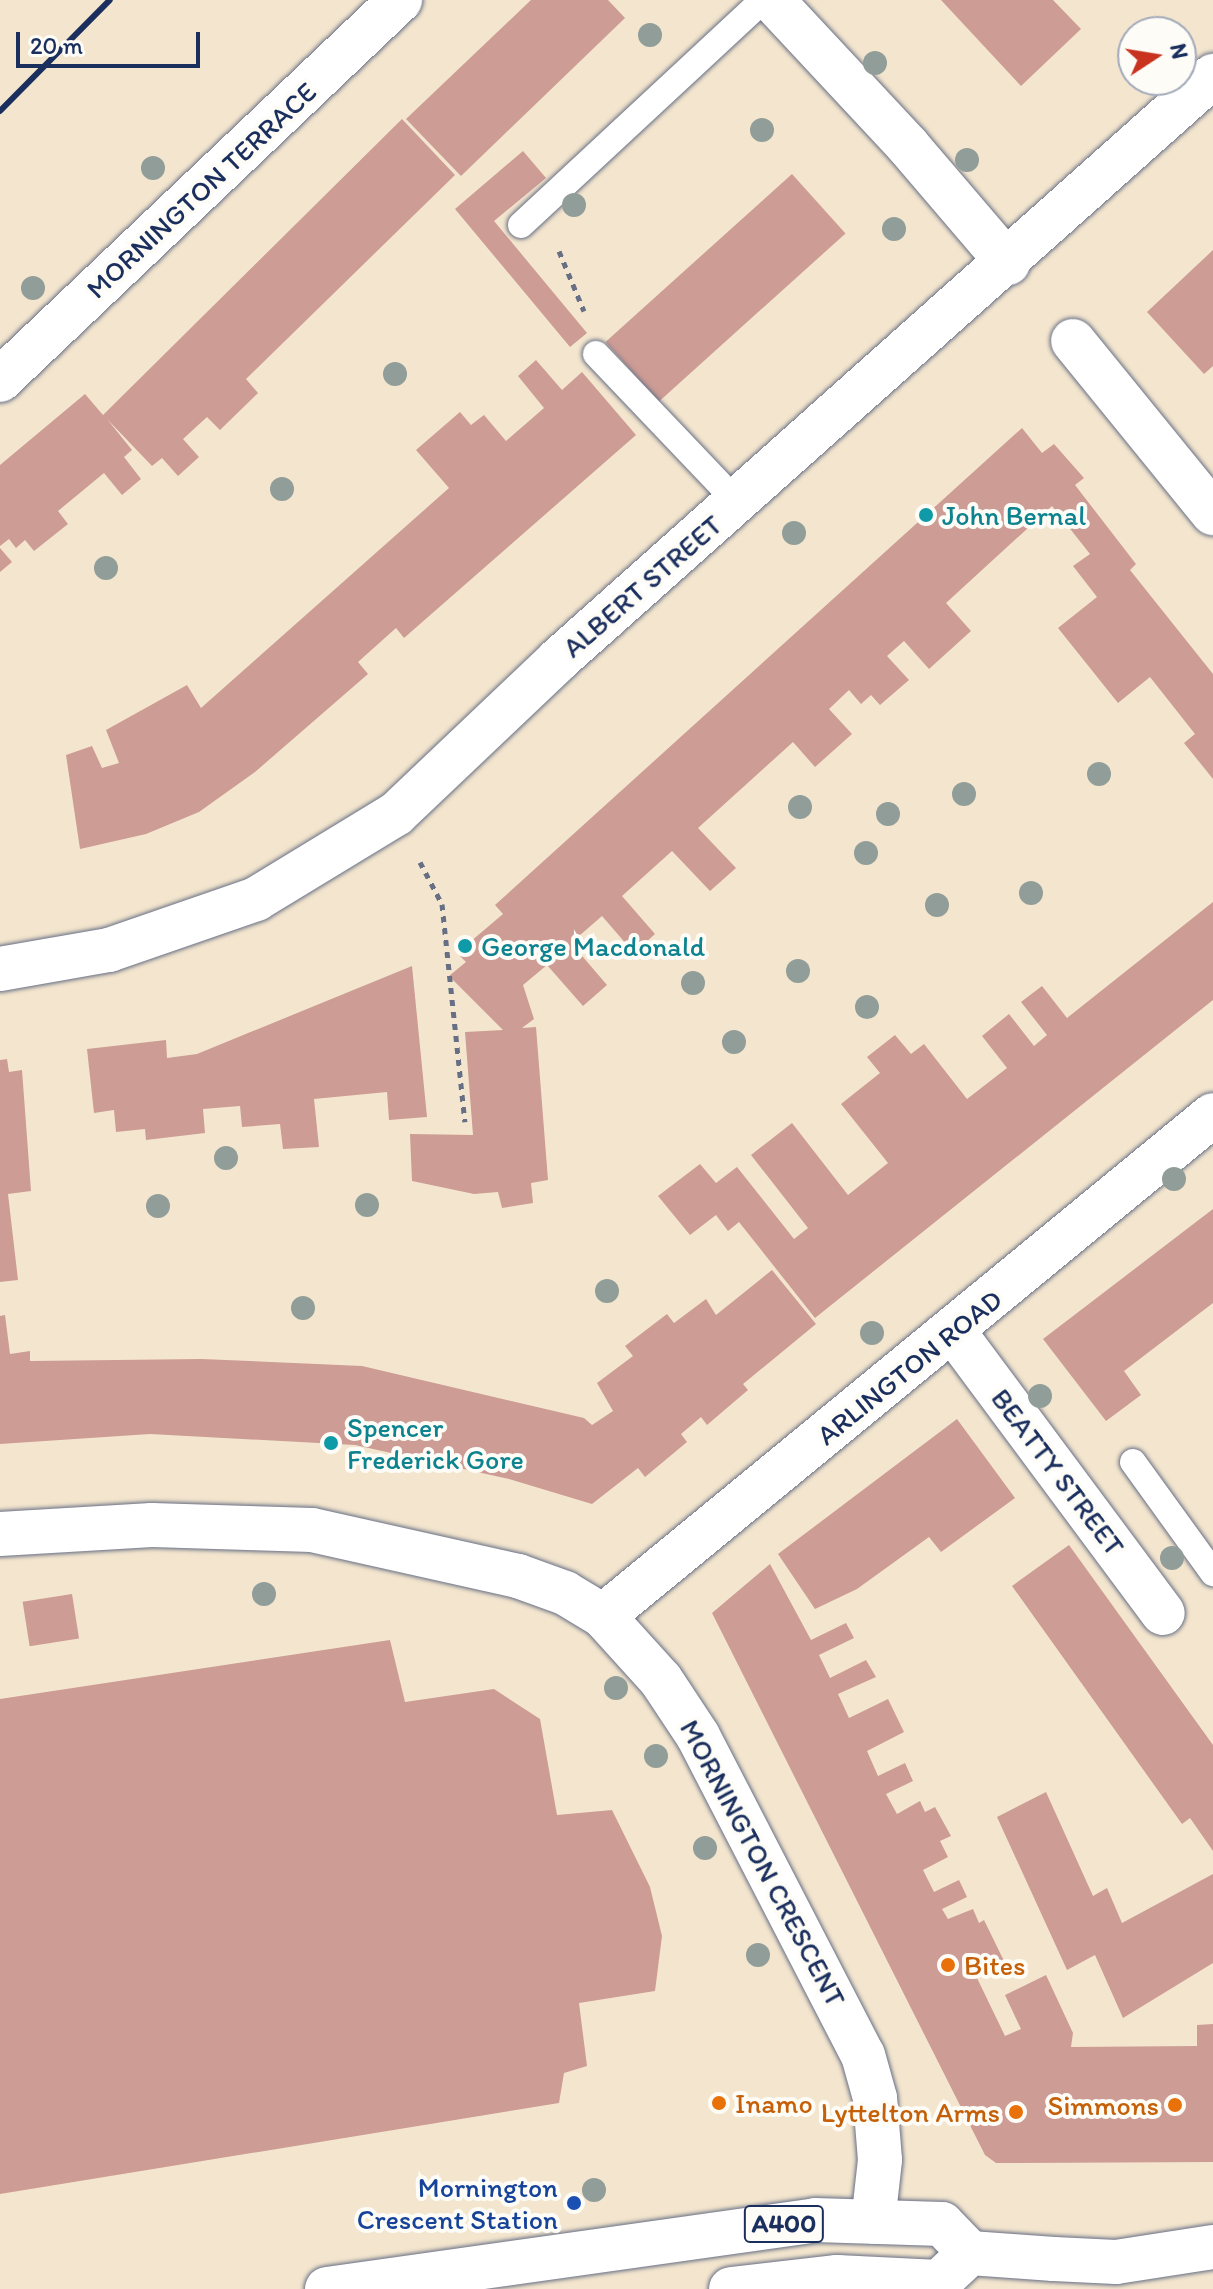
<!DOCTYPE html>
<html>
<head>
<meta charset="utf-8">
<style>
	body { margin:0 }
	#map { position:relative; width:1213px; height:2289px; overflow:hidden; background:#f4e6ce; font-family:Itim,sans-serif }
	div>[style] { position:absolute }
	.building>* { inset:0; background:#cd9c95; transform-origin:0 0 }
	.path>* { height:5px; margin-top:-2.5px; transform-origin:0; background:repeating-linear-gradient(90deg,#676f85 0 6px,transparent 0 12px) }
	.roads { filter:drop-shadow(0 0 2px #676f85) drop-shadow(0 0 2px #676f85) }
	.service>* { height:26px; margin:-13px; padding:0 13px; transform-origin:13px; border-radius:13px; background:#fff }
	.minor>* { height:44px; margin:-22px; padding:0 22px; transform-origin:22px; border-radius:22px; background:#fff }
	.tertiary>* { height:44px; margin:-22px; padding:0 22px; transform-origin:22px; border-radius:22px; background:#fff }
	.trunk>* { height:44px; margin:-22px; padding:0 22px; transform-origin:22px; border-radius:22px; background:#fff }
	.rail>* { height:6px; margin:-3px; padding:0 3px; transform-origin:3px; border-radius:3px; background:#1b2f5e }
	.trees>* { width:24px; height:24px; margin:-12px; border-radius:50%; background:#919d98 }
	.dots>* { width:22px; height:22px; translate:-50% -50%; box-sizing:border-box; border:4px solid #fdfcf7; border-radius:50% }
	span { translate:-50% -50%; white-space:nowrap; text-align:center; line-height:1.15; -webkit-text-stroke:8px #fdfcf7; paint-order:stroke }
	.shield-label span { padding:2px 6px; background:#fdfcf7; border:2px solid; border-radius:6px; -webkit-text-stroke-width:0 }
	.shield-label { font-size:26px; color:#1b2f5e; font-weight:700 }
	.street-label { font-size:28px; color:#1b2f5e }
	.culture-label { font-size:28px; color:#0d838f }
	.left { translate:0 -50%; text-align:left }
	.food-label { font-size:28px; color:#c56008 }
	.right { translate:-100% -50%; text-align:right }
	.transit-label { font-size:28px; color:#164399 }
	.north { position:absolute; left:1117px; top:16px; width:80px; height:80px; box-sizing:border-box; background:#fdfcf7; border:2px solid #a3aaba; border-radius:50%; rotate:78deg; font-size:22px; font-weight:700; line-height:32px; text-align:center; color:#1b2f5e }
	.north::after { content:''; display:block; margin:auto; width:28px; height:36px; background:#c8321e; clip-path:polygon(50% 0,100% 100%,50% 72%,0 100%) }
	.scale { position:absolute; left:16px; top:32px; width:184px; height:36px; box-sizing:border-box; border:4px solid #1b2f5e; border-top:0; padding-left:10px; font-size:24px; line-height:28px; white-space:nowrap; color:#1b2f5e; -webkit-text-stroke:6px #fdfcf7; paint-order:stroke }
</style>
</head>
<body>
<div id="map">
	<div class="building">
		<div style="clip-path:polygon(531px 0,608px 0,625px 18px,461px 176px,406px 119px)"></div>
		<div style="clip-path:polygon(941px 0,1053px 0,1081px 29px,1021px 86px)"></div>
		<div style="clip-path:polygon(402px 119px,455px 175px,246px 379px,258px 393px,220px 430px,207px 417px,183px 439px,199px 457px,178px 476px,162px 458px,152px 466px,107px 419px,132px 450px,124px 457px,141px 479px,122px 495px,104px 473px,58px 511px,68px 524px,34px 551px,25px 540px,16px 548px,9px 539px,0 546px,0 465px,85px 394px,103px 415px)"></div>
		<div style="clip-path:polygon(523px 151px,546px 178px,494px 221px,587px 333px,570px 347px,455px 209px)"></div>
		<div style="left:792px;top:174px;width:80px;height:251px;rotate:48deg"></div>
		<div style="clip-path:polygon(1213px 250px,1213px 366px,1204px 374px,1147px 312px)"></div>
		<div style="clip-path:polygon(536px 360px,562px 390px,582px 372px,636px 435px,404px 638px,396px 628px,358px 662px,368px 674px,255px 772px,199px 812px,146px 834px,80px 849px,66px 755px,92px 746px,102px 768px,119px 763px,106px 730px,187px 685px,201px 708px,449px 488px,416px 450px,460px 412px,471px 425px,484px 415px,506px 441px,544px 408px,518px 376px)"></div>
		<div style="clip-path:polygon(1022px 428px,1042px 453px,1054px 444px,1084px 478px,1075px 485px,1136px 564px,1130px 570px,1213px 674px,1213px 779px,1184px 743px,1195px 734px,1150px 677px,1118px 703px,1058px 628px,1097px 597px,1073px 566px,1090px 554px,1052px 506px,946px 603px,971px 631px,929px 669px,904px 641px,887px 656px,909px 680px,880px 705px,871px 695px,861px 704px,849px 690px,829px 709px,852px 734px,815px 767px,793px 742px,698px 828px,736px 868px,710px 891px,672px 851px,622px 896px,655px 934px,634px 953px,602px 916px,571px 943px,607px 985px,583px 1006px,547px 965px,523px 985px,534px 1019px,522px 1028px,536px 1027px,548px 1180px,531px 1183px,533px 1203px,502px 1208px,498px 1192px,474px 1194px,412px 1181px,410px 1134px,473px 1135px,465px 1032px,503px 1030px,449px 976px,466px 962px,457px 953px,503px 914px,495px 905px)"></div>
		<div style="clip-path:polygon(0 548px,12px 562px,0 572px)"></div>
		<div style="clip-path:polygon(1213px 902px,1213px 1000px,815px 1318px,739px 1222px,728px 1231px,716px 1215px,690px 1235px,658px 1196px,700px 1164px,716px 1183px,737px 1167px,794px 1239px,808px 1228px,751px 1155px,792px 1123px,848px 1195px,888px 1163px,841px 1104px,880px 1073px,867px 1057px,895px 1035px,911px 1054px,924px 1044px,967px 1099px,1007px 1068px,982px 1036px,1009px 1014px,1034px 1046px,1047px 1035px,1021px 1002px,1042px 986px,1067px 1018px)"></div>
		<div style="clip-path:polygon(412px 966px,427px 1117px,389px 1120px,387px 1092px,314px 1099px,319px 1147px,283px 1149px,280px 1124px,242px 1127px,240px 1106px,203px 1109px,205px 1133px,146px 1140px,145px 1129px,116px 1132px,114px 1110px,94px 1113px,87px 1049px,166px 1040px,167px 1058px,197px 1054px)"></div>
		<div style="clip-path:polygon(7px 1059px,9px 1072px,22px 1070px,31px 1191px,8px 1194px,18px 1280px,0 1282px,0 1060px)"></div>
		<div style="clip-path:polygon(1213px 1209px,1213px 1303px,1124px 1371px,1141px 1395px,1106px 1421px,1043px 1339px)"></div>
		<div style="clip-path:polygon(772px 1270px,816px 1324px,743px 1384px,748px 1390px,707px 1425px,701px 1417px,681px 1434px,687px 1442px,645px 1477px,638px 1468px,592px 1504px,509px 1479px,355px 1445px,150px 1434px,0 1444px,0 1316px,5px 1315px,10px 1354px,30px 1351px,30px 1361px,202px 1359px,362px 1366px,584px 1418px,592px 1425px,613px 1411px,597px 1383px,633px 1356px,625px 1346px,667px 1314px,674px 1323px,706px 1299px,716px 1315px)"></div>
		<div style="clip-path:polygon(957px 1419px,1015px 1498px,941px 1552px,929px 1537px,857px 1589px,815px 1609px,778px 1554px)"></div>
		<div style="clip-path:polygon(1069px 1545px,1213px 1745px,1213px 1851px,1190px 1818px,1182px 1824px,1012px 1586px)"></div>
		<div style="clip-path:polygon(770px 1564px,811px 1640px,846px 1623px,854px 1638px,819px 1655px,830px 1678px,866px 1660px,876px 1677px,838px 1694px,849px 1718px,888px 1699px,904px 1732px,867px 1751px,878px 1776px,905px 1763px,913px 1781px,886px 1794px,897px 1814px,920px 1801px,925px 1812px,935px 1807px,951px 1836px,940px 1841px,948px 1857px,923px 1870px,934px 1892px,959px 1880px,967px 1897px,942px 1909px,948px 1919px,973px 1909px,979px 1923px,984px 1920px,1005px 1963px,977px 1978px,1005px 2036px,1021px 2029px,1005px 1995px,1046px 1975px,1073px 2033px,1071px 2047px,1197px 2046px,1197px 2025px,1213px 2024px,1213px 2162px,996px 2163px,985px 2155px,712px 1613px)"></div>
		<div style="left:72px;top:1594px;width:45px;height:50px;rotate:81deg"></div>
		<div style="clip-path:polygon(390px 1640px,405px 1702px,494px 1689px,540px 1719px,557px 1815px,612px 1810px,650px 1887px,662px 1936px,655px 1991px,579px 2003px,587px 2066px,564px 2073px,559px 2103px,0 2194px,0 1699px)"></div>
		<div style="clip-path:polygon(1046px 1792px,1093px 1896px,1107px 1888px,1122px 1923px,1213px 1874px,1213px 1963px,1123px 2018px,1095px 1955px,1067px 1970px,997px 1817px)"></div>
	</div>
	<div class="path">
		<div style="left:559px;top:251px;width:65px;rotate:67.4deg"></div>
		<div style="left:420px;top:862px;width:47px;rotate:62.4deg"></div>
		<div style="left:442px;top:904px;width:219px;rotate:84deg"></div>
	</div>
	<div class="roads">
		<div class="service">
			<div style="left:521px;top:225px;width:330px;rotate:-42.9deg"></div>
			<div style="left:596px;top:354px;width:204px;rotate:46.4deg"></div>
			<div style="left:1133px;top:1462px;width:137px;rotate:54.2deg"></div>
		</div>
		<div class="minor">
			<div style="left:772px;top:0;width:200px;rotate:47deg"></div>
			<div style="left:908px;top:146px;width:154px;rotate:49.5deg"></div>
			<div style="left:1073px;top:341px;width:222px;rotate:50.9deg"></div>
			<div style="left:0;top:380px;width:552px;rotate:-43.53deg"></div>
			<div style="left:0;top:969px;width:111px;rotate:-9.9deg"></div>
			<div style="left:109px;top:950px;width:156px;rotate:-19.1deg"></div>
			<div style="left:256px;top:899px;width:164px;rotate:-31.3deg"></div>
			<div style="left:396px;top:814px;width:224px;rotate:-43.5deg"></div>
			<div style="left:558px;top:660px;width:878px;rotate:-41.72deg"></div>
			<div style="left:954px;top:1332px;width:350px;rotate:53.4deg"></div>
			<div style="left:0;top:1534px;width:152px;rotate:-3.4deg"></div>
			<div style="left:152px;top:1525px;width:160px;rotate:1.8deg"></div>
			<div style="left:312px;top:1530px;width:211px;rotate:12.6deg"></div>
			<div style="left:518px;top:1576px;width:50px;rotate:19.9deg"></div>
			<div style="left:565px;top:1593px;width:44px;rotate:31.2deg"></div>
			<div style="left:603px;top:1616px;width:86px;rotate:47.8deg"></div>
			<div style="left:661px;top:1680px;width:67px;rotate:56.5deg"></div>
			<div style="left:698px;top:1736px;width:359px;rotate:62.7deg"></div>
			<div style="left:863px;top:2055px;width:45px;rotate:74.4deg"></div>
			<div style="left:875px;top:2098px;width:62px;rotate:85.4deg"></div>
			<div style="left:880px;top:2160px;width:62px;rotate:96.4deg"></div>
			<div style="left:603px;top:1616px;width:789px;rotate:-39.4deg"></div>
		</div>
		<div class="tertiary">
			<div style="left:731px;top:2289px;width:107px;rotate:-6.5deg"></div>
			<div style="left:837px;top:2277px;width:102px;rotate:2.8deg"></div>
			<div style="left:939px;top:2282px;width:42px;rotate:-43.1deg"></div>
		</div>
		<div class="trunk">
			<div style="left:327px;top:2289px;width:493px;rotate:-8deg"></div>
			<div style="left:815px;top:2220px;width:127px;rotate:1.8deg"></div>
			<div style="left:942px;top:2224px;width:40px;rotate:46deg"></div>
			<div style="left:970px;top:2253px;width:84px;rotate:4.1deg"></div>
			<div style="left:1054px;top:2259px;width:62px;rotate:2.8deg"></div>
			<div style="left:1116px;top:2262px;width:98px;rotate:-8.8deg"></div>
		</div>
	</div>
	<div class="rail">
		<div style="left:0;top:111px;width:156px;rotate:-45.3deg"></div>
	</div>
	<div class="trees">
		<div style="left:650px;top:35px"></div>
		<div style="left:875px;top:63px"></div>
		<div style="left:762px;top:130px"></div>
		<div style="left:967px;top:160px"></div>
		<div style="left:153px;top:168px"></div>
		<div style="left:574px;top:205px"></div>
		<div style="left:894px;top:229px"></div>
		<div style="left:33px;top:288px"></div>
		<div style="left:395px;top:374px"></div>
		<div style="left:282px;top:489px"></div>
		<div style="left:794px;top:533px"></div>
		<div style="left:106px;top:568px"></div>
		<div style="left:1099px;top:774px"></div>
		<div style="left:964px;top:794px"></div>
		<div style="left:800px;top:807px"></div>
		<div style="left:888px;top:814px"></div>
		<div style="left:866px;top:853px"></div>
		<div style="left:1031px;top:893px"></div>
		<div style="left:937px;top:905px"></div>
		<div style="left:798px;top:971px"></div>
		<div style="left:693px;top:983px"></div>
		<div style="left:867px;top:1007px"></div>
		<div style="left:734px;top:1042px"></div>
		<div style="left:226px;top:1158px"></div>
		<div style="left:1174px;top:1179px"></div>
		<div style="left:367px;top:1205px"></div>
		<div style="left:158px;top:1206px"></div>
		<div style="left:607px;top:1291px"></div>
		<div style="left:303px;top:1308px"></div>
		<div style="left:872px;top:1333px"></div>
		<div style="left:1040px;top:1396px"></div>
		<div style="left:1172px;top:1558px"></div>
		<div style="left:264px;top:1594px"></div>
		<div style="left:616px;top:1688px"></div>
		<div style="left:656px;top:1756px"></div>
		<div style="left:705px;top:1848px"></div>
		<div style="left:758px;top:1955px"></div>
		<div style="left:594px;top:2190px"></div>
	</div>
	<div class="dots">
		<div style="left:926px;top:515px;background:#0f9aa8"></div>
		<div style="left:465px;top:946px;background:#0f9aa8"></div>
		<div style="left:331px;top:1443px;background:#0f9aa8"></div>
		<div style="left:948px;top:1965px;background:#e8710a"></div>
		<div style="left:719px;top:2103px;background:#e8710a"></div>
		<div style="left:1175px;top:2105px;background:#e8710a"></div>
		<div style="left:1016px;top:2112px;background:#e8710a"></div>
		<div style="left:574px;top:2203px;background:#1a4fb4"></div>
	</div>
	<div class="shield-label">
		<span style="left:784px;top:2224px">A400</span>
	</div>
	<div class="street-label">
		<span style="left:201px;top:190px;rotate:-43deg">MORNINGTON TERRACE</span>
		<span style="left:642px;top:586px;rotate:-41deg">ALBERT STREET</span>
		<span style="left:909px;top:1367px;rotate:-39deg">ARLINGTON ROAD</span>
		<span style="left:1058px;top:1472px;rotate:53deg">BEATTY STREET</span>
		<span style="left:763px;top:1863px;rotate:62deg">MORNINGTON CRESCENT</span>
	</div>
	<div class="culture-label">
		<span class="left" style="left:942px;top:515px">John Bernal</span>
		<span class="left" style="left:481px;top:946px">George Macdonald</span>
		<span class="left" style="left:347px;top:1443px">Spencer<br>Frederick Gore</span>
	</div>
	<div class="food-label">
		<span class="left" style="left:964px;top:1965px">Bites</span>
		<span class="left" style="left:735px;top:2103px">Inamo</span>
		<span class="right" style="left:1159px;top:2105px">Simmons</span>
		<span class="right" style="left:1000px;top:2112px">Lyttelton Arms</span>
	</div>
	<div class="transit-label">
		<span class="right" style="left:558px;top:2203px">Mornington<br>Crescent Station</span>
	</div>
	<div class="north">N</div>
	<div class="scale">20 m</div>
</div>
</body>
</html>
